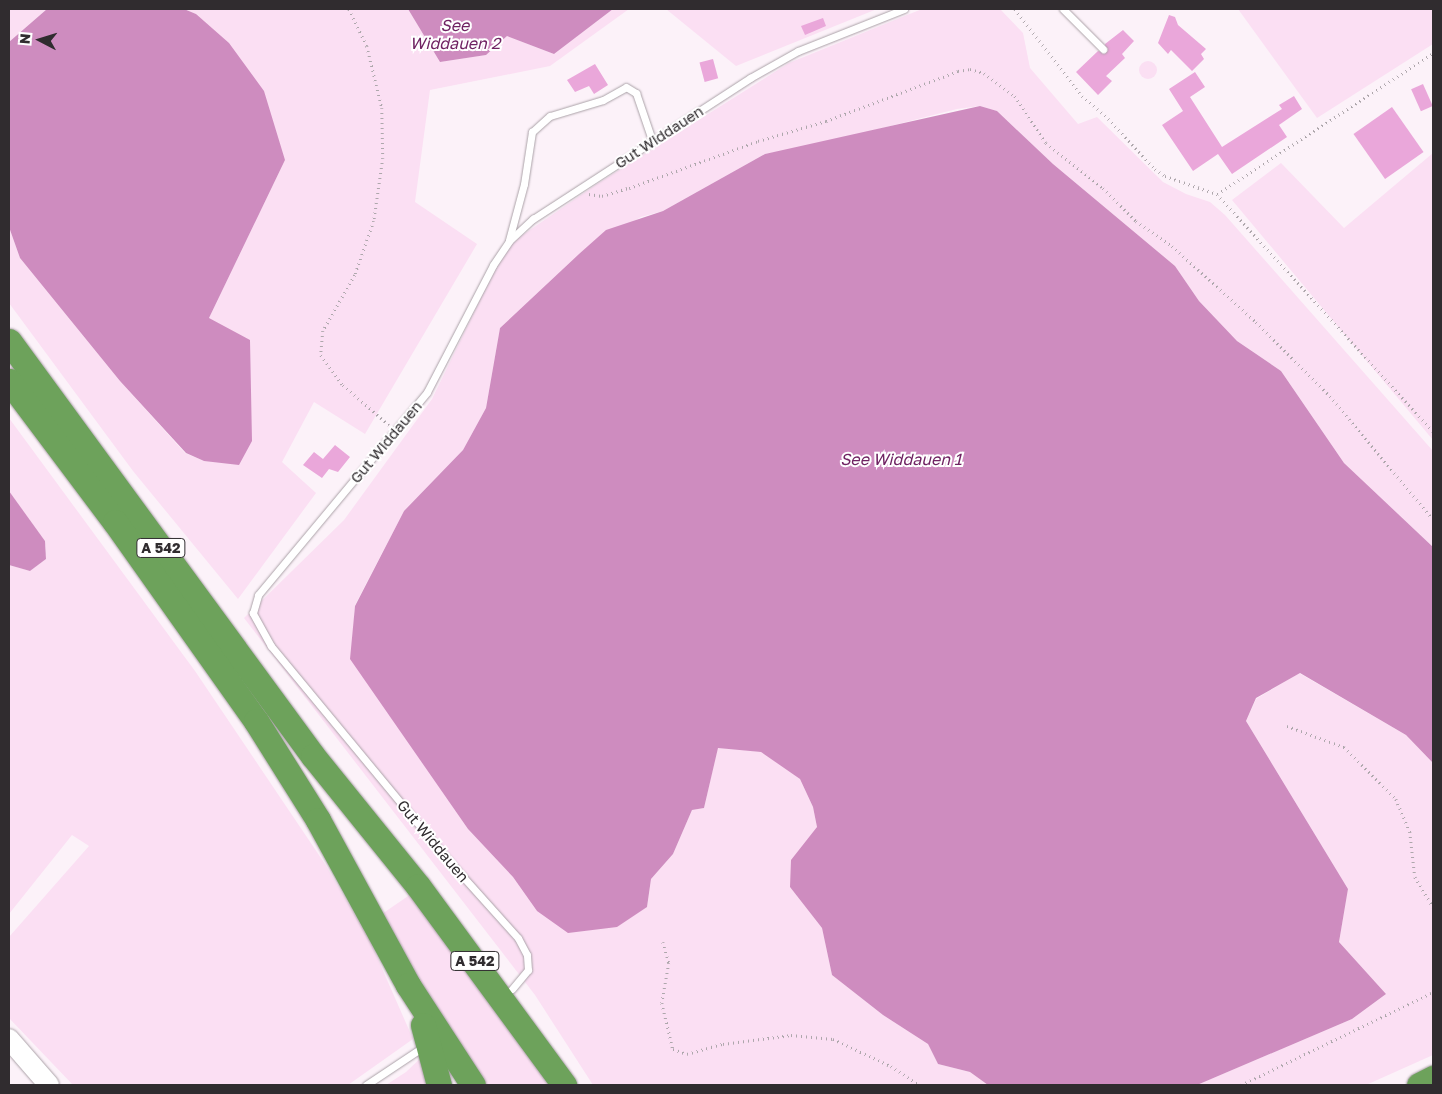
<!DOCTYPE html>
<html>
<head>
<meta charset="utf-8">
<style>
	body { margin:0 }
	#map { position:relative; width:1442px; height:1094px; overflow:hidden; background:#fcf2f9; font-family:"Golos Text",sans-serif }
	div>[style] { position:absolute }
	.green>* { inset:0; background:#fbdff3 }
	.round { border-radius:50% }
	.water>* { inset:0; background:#ce8cbf }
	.building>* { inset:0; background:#eaa7da; transform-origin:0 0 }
	.path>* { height:2.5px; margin-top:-1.25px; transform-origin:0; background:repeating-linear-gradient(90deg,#aea7ac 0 1px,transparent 0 5px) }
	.roads { filter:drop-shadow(0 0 1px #aba2a8) drop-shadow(0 0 1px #aba2a8) }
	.lane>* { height:7px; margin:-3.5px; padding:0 3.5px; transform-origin:3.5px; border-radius:3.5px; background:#fff }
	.secondary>* { height:20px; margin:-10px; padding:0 10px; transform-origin:10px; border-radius:10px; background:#fff }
	.highway>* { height:25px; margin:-12.5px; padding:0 12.5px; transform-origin:12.5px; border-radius:12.5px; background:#6da25b }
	span { translate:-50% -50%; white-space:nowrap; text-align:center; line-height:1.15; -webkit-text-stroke:4px #fff; paint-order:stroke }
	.shield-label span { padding:1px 4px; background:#fff; border:1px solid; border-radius:4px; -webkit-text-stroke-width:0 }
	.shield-label { font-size:14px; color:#302c2f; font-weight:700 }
	.street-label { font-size:15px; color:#302c2f }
	.water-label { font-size:16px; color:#702363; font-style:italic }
	.frame { position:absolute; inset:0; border:10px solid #302c2f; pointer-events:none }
	.north { position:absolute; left:15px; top:15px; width:50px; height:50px; -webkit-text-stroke:4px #fff; paint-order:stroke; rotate:275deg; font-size:14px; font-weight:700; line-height:20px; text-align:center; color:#302c2f }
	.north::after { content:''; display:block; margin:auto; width:18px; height:22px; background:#302c2f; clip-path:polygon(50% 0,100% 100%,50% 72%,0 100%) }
</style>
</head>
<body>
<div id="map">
	<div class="green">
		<div style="clip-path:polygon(9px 9px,47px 9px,9px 42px)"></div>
		<div style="clip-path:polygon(184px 9px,408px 9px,440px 62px,486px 55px,507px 36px,554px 54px,613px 9px,629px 9px,550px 66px,430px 90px,415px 202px,477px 244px,365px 434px,314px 402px,282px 462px,316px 493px,238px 599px,133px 471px,9px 303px,9px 227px,20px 258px,120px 381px,185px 453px,204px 461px,209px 318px,285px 160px,196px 14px)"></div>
		<div style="clip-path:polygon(666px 9px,877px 9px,736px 66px)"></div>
		<div style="clip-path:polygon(922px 9px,1000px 9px,1023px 33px,1030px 68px,1078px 124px,1097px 117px,1163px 182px,1186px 194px,1210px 202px,1225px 215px,1433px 451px,1433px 547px,1344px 463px,1281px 371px,1237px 341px,1199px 301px,1175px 266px,1053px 164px,997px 111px,980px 106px,957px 109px,808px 147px,765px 154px,663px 211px,641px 217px,579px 254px,500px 328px,486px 408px,463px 450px,404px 511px,355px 605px,351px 659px,468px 829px,513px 877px,537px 911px,647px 907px,651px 879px,673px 854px,692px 810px,704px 808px,718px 747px,761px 752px,786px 768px,800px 779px,813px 807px,817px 827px,790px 887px,822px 928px,832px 975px,883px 1015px,928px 1044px,938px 1064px,970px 1072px,988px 1085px,593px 1085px,535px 995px,244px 618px,344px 520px,432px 399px,497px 265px,511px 243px,597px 184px,789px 63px)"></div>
		<div style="clip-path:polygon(1238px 9px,1433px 9px,1433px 44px,1317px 118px)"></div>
		<div class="round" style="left:1139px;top:61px;width:18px;height:18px"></div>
		<div style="clip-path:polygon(1433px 153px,1433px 440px,1232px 200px,1281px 163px,1344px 228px)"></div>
		<div style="clip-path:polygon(9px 418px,195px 671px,325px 864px,370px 941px,413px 1039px,348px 1085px,73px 1085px,9px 1018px,9px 937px,89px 846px,72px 835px,9px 914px,9px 565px,30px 571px,46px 559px,45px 541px,9px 491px)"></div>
		<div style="clip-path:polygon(1299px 673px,1406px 735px,1433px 763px,1433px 1055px,1366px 1085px,1197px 1085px,1352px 1019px,1386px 994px,1339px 942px,1348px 889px,1246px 721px,1256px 699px)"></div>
		<div style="clip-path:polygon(414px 892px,550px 1085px,480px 1085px,379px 916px)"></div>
		<div style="clip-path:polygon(426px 1053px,433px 1085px,386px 1085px,406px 1072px)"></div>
	</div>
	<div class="water">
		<div style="clip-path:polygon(47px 9px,184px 9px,196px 14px,229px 43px,264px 91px,285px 160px,209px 318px,250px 340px,252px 441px,239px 465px,204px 461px,186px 453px,120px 381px,20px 258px,9px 227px,9px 42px)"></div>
		<div style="clip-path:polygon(408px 9px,613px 9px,554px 54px,507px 36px,486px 55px,440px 62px)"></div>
		<div style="clip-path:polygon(980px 106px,997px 111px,1053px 164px,1175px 266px,1199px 301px,1237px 341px,1281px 371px,1344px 463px,1433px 547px,1433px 763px,1406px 735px,1300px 673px,1256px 698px,1246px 721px,1348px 889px,1339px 942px,1386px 994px,1352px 1019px,1197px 1085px,988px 1085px,970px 1072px,938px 1064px,928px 1044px,883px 1015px,832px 975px,822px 928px,790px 887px,791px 860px,817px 827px,813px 807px,800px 779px,761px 752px,718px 748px,704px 808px,692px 810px,673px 854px,651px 879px,647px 907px,617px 927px,568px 933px,537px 911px,513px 877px,468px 829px,350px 659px,355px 606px,404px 511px,463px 450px,486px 408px,500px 328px,579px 254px,606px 230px,663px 211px,765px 154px)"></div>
		<div style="clip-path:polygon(9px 491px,45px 541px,46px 559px,30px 571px,9px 565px)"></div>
	</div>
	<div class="building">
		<div style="clip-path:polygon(1169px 15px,1175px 17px,1178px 25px,1206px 49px,1201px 54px,1204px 59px,1192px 71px,1171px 50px,1168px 54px,1158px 43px)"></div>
		<div style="clip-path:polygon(823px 18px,826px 26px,805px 35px,801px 26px)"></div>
		<div style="clip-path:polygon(1123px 30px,1134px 41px,1122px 54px,1125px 58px,1106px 76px,1112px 81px,1098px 95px,1076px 72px,1098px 51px,1106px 53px,1105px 44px)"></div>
		<div style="left:713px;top:59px;width:20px;height:14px;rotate:75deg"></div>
		<div style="clip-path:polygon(595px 64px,608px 85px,594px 94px,589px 86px,575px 92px,567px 80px)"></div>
		<div style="clip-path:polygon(1195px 72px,1205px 87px,1190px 97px,1222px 147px,1282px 109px,1279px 105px,1294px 96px,1302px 109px,1279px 125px,1287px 137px,1232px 174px,1218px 154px,1193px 171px,1162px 125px,1183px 111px,1169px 89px)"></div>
		<div style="left:1423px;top:84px;width:24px;height:13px;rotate:66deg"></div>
		<div style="left:1392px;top:107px;width:55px;height:47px;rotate:55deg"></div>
		<div style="clip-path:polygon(335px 445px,350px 457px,338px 472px,329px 469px,322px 478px,303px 465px,314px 452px,323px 459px)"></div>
	</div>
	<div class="path">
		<div style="left:349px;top:9px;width:41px;rotate:64.1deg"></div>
		<div style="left:367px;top:46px;width:64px;rotate:76.4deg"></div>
		<div style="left:382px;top:108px;width:50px;rotate:88.9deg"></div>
		<div style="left:383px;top:158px;width:64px;rotate:98.1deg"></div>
		<div style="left:374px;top:221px;width:57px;rotate:109.4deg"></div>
		<div style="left:355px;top:275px;width:64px;rotate:119.7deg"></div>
		<div style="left:323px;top:331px;width:24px;rotate:95deg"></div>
		<div style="left:321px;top:355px;width:37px;rotate:54deg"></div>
		<div style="left:343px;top:385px;width:61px;rotate:41deg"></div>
		<div style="left:1015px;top:9px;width:110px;rotate:52.4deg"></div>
		<div style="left:1082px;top:96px;width:30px;rotate:40deg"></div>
		<div style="left:1105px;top:115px;width:74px;rotate:47.2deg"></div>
		<div style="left:1155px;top:169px;width:12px;rotate:35deg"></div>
		<div style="left:1165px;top:176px;width:55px;rotate:19.1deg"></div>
		<div style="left:1217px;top:194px;width:258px;rotate:-33.1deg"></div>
		<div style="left:589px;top:194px;width:13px;rotate:9deg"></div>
		<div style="left:602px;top:196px;width:28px;rotate:-17deg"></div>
		<div style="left:629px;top:188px;width:137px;rotate:-20deg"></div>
		<div style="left:758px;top:141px;width:71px;rotate:-16.4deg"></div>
		<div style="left:826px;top:121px;width:141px;rotate:-20.7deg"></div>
		<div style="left:958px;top:71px;width:12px;rotate:-9deg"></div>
		<div style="left:970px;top:69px;width:15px;rotate:16deg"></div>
		<div style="left:984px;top:73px;width:39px;rotate:37deg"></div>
		<div style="left:1015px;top:96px;width:56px;rotate:56.6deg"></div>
		<div style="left:1046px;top:143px;width:73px;rotate:38.3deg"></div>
		<div style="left:1103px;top:188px;width:47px;rotate:45deg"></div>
		<div style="left:1136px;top:221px;width:44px;rotate:34.8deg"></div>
		<div style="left:1172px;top:246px;width:113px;rotate:42.1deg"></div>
		<div style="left:1256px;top:322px;width:105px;rotate:45deg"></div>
		<div style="left:1330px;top:396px;width:160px;rotate:50.1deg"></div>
		<div style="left:1217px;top:194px;width:321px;rotate:47.7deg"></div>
		<div style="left:1287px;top:726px;width:61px;rotate:20.2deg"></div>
		<div style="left:1344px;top:747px;width:74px;rotate:45deg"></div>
		<div style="left:1396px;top:799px;width:36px;rotate:67deg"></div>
		<div style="left:1410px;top:832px;width:45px;rotate:83.7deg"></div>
		<div style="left:1415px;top:877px;width:35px;rotate:59deg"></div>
		<div style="left:663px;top:942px;width:22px;rotate:74deg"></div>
		<div style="left:669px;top:963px;width:41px;rotate:99.9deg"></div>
		<div style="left:662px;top:1003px;width:47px;rotate:76.6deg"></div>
		<div style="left:673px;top:1049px;width:15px;rotate:20deg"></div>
		<div style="left:687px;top:1054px;width:37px;rotate:-16deg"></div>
		<div style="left:723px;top:1044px;width:69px;rotate:-7.5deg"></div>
		<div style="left:791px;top:1035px;width:42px;rotate:5.4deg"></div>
		<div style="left:833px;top:1039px;width:64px;rotate:25deg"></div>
		<div style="left:891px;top:1066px;width:34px;rotate:34deg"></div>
		<div style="left:1241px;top:1085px;width:213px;rotate:-25.8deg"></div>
	</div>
	<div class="roads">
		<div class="lane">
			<div style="left:1063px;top:9px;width:57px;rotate:45deg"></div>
			<div style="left:509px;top:240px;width:58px;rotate:-75deg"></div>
			<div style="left:524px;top:184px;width:53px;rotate:-81.3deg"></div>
			<div style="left:532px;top:132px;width:24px;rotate:-42deg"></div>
			<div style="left:550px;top:116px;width:55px;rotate:-16.8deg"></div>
			<div style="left:603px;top:100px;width:26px;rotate:-29deg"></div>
			<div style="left:626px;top:87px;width:12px;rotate:31deg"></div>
			<div style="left:636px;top:93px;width:50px;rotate:71.2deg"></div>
			<div style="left:512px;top:989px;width:25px;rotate:-50deg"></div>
			<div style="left:528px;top:970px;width:15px;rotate:-94deg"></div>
			<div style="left:527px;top:955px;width:19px;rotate:-118deg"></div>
			<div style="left:518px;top:938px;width:105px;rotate:-131.9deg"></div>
			<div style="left:448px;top:860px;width:278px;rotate:-129.6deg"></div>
			<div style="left:271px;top:646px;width:38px;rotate:-119deg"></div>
			<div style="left:253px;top:613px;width:19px;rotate:-74deg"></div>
			<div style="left:258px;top:595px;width:264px;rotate:-50.2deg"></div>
			<div style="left:427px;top:392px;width:143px;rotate:-62.5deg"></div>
			<div style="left:493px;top:265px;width:29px;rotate:-56deg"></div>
			<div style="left:509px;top:241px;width:33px;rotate:-43deg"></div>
			<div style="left:533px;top:219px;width:259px;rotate:-33deg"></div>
			<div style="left:750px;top:78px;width:55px;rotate:-29.4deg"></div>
			<div style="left:798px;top:51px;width:114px;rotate:-21.6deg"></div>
			<div style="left:366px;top:1085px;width:69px;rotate:-33.7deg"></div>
		</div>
		<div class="secondary">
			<div style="left:9px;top:1039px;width:61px;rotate:49deg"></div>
		</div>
		<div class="highway">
			<div style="left:9px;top:341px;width:514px;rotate:53.78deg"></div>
			<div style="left:313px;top:756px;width:167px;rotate:51.1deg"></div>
			<div style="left:418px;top:886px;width:247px;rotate:53.7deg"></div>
			<div style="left:9px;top:381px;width:176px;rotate:53.1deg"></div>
			<div style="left:115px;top:522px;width:244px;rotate:54.7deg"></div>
			<div style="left:256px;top:721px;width:117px;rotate:57.9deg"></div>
			<div style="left:318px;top:820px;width:188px;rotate:61.4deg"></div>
			<div style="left:408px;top:985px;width:119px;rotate:57deg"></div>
			<div style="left:423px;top:1025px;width:62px;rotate:75.1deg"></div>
			<div style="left:1419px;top:1085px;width:16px;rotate:-27deg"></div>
		</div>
	</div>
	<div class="shield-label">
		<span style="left:161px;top:548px">A 542</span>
		<span style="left:475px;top:961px">A 542</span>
	</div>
	<div class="street-label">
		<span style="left:659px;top:137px;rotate:-33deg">Gut Widdauen</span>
		<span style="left:386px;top:442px;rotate:-50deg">Gut Widdauen</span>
		<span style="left:433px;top:841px;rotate:50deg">Gut Widdauen</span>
	</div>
	<div class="water-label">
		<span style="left:455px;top:34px">See<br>Widdauen 2</span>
		<span style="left:901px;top:459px">See Widdauen 1</span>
	</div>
	<div class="frame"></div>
	<div class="north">N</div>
</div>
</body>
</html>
